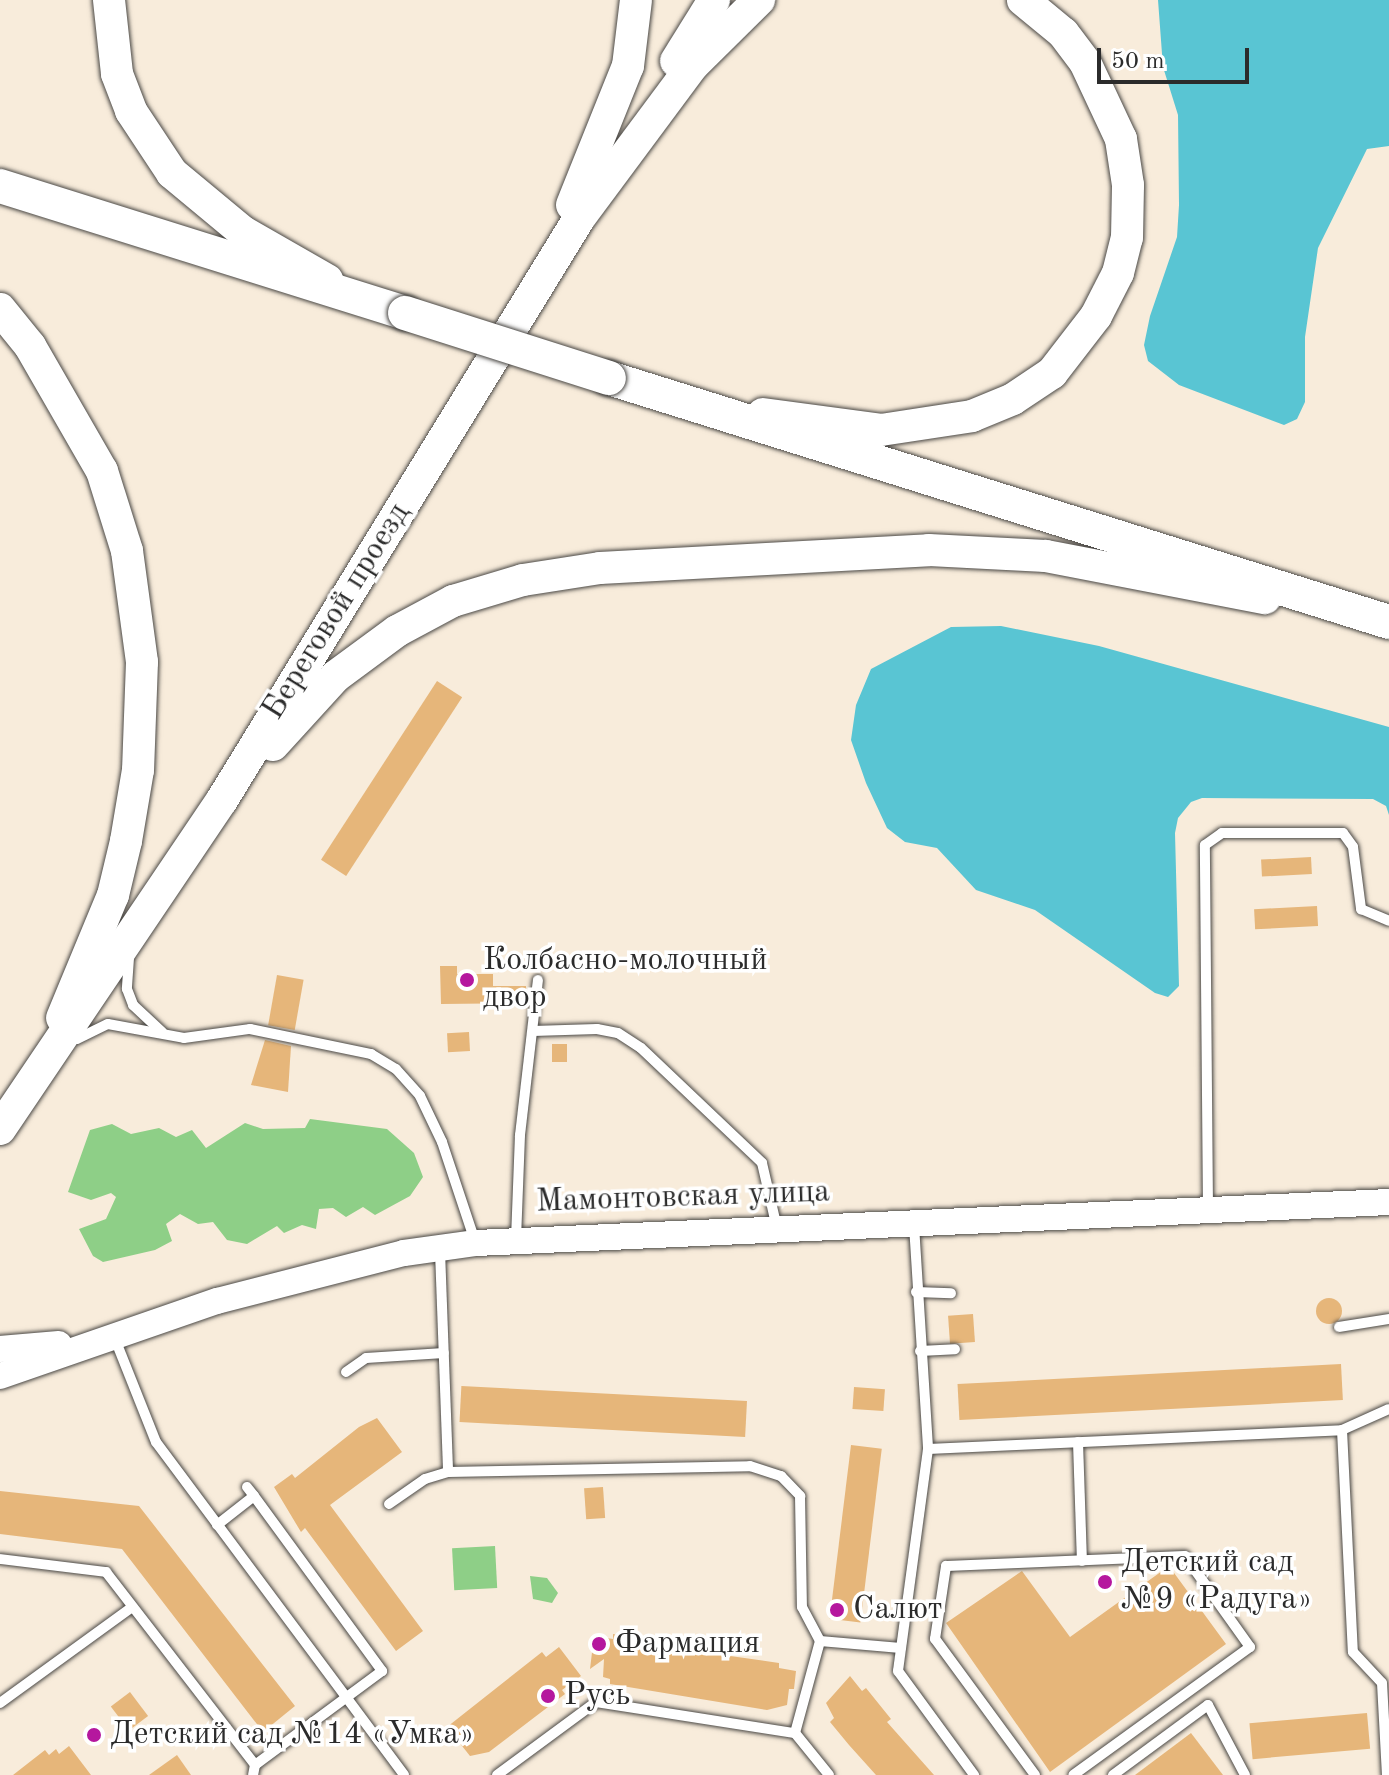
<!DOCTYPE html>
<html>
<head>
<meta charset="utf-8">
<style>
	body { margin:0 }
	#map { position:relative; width:1389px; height:1775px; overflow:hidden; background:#f8ecdb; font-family:"Old Standard TT",serif }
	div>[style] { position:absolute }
	.green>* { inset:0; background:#8ecf87; transform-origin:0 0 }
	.water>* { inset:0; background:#59c5d3 }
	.building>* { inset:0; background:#e6b67a; transform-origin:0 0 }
	.round { border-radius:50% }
	.roads { filter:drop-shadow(0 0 2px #4a4845) drop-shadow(0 0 2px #4a4845) }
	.service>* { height:10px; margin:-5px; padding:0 5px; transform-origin:5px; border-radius:5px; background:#fff }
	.tertiary>* { height:26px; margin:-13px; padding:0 13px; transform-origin:13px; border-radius:13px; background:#fff }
	.primary>* { height:32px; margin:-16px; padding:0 16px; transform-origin:16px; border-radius:16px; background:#fff }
	.trunk>* { height:34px; margin:-17px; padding:0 17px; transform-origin:17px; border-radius:17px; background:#fff }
	.bridges { filter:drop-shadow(0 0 2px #4a4845) drop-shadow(0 0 2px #4a4845) }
	.trunk-bridge>* { height:34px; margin:-17px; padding:0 17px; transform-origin:17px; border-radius:17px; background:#fff }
	.dots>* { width:22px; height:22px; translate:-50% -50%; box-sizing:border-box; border:4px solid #fff; border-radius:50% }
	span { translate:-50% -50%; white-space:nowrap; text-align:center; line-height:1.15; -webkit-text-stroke:7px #fff; paint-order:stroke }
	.street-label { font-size:32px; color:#2b2b2b }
	.poi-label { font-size:32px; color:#2b2b2b }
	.left { translate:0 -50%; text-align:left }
	.scale { position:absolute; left:1097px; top:48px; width:152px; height:36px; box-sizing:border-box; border:4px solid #2b2b2b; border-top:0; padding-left:10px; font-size:24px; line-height:28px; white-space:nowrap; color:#2b2b2b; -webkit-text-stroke:6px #fff; paint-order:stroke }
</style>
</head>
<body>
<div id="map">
	<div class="green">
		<div style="clip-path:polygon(310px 1119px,387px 1129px,414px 1153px,423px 1177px,410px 1196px,375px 1215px,363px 1207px,346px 1217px,333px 1208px,319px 1209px,316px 1229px,302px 1225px,284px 1233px,277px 1226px,247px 1244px,227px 1240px,213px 1222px,198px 1224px,180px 1214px,166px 1224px,172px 1241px,155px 1250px,103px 1262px,93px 1256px,79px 1229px,106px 1219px,116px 1197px,111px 1193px,91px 1200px,68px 1192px,90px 1130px,112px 1124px,131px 1134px,159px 1128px,176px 1137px,192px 1130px,206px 1148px,245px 1123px,263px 1129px,305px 1128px)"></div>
		<div style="left:495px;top:1546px;width:42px;height:43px;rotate:87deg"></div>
		<div style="clip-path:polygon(530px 1576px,547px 1578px,558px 1593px,552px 1603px,533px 1599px)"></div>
	</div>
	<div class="water">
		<div style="clip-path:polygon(1158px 0,1389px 0,1389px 146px,1367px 149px,1318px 248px,1305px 337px,1305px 402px,1297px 419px,1284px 425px,1179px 385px,1148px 361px,1144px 345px,1150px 316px,1177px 237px,1179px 205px,1178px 115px,1163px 67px)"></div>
		<div style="clip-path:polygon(1001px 626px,1099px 646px,1389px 727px,1389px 815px,1386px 806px,1373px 799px,1202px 798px,1191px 802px,1178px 818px,1175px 833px,1179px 986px,1168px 997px,1155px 993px,1035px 910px,976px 890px,937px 848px,905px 842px,887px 828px,866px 783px,851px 740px,856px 705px,871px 669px,951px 627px)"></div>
	</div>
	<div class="building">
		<div style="left:437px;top:681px;width:30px;height:213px;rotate:33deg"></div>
		<div style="left:1311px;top:857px;width:17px;height:50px;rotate:87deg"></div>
		<div style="left:1317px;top:906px;width:20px;height:63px;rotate:87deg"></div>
		<div style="clip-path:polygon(440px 966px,457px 966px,457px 974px,493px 974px,493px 986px,526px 986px,526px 1003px,441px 1004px)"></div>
		<div style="left:277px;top:975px;width:27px;height:51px;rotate:10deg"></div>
		<div style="left:469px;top:1032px;width:19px;height:22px;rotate:87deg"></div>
		<div style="clip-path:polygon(265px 1040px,291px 1046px,288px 1092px,251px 1085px)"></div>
		<div style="left:552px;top:1044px;width:15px;height:18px"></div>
		<div class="round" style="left:1316px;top:1298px;width:26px;height:26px"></div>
		<div style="left:973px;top:1314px;width:28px;height:25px;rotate:86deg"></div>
		<div style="left:1341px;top:1364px;width:36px;height:384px;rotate:87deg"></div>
		<div style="left:854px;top:1387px;width:31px;height:22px;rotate:4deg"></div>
		<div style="left:747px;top:1401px;width:36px;height:286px;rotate:93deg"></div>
		<div style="clip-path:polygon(377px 1418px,402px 1452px,330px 1505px,423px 1631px,396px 1651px,305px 1528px,301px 1532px,274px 1487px,292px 1474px,295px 1478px,359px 1427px)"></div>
		<div style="left:851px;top:1445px;width:31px;height:175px;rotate:7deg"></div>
		<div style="left:603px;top:1487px;width:31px;height:19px;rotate:86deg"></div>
		<div style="clip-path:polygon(0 1491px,139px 1506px,295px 1706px,263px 1732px,122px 1549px,0 1534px)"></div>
		<div style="clip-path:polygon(1169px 1566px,1226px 1644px,1050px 1772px,946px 1623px,1022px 1571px,1070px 1637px)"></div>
		<div style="clip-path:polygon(613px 1634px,653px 1641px,652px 1645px,779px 1663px,779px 1668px,796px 1671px,794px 1689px,789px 1689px,787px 1705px,767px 1710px,610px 1684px,610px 1679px,603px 1677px,604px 1659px,590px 1669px,594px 1636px,613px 1639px)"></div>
		<div style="clip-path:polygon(559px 1647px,581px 1676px,562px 1690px,565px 1694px,489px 1752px,470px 1756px,447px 1727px,542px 1652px,546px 1657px)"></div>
		<div style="clip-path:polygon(850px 1676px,862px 1691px,866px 1688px,891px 1719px,887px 1722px,934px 1775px,876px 1775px,849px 1745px,830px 1722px,834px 1718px,826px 1703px)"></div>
		<div style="left:130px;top:1692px;width:30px;height:24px;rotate:53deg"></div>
		<div style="left:1367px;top:1713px;width:36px;height:118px;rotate:85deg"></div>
		<div style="clip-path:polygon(1191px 1733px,1223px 1775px,1135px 1775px)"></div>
		<div style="clip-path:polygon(69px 1746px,91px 1775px,13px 1775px,45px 1750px,49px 1755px,56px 1749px,59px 1754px)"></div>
		<div style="clip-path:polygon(177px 1755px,191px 1775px,149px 1775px)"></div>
	</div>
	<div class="roads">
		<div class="service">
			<div style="left:129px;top:958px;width:31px;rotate:94deg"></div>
			<div style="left:127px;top:989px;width:17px;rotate:69deg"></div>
			<div style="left:133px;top:1005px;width:40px;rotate:43deg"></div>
			<div style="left:533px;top:1031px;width:64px;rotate:-1.8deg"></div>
			<div style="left:597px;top:1029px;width:21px;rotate:11deg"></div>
			<div style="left:618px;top:1033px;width:27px;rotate:33deg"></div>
			<div style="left:641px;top:1048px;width:167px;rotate:43.5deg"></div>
			<div style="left:762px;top:1163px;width:67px;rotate:77deg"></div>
			<div style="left:77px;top:1039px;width:34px;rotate:-26deg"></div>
			<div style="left:108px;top:1024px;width:77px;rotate:10.4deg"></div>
			<div style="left:184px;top:1038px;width:67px;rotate:-7.8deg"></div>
			<div style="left:250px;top:1029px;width:124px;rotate:11.7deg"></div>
			<div style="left:371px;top:1054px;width:29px;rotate:31deg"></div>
			<div style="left:396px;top:1069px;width:36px;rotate:48deg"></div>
			<div style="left:420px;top:1096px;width:51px;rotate:64.4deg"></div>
			<div style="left:442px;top:1142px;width:104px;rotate:71.6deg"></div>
			<div style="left:1208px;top:1208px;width:363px;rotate:-90.5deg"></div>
			<div style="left:1205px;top:845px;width:21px;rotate:-35deg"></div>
			<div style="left:1222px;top:833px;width:121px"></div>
			<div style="left:1343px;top:833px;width:17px;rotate:54deg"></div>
			<div style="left:1353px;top:847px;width:63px;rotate:82.6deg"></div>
			<div style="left:1361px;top:909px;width:30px;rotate:23deg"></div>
			<div style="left:914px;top:1225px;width:224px;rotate:86.4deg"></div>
			<div style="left:928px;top:1449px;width:414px;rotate:-2.6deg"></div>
			<div style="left:1342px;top:1430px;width:51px;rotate:-24.1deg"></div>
			<div style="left:516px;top:1239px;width:104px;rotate:-87.8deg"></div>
			<div style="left:520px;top:1135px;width:156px;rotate:-83.4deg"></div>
			<div style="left:440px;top:1251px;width:221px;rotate:87.9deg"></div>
			<div style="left:448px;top:1472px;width:302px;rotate:-1.1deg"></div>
			<div style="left:750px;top:1466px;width:33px;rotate:18deg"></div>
			<div style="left:781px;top:1476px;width:28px;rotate:46deg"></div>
			<div style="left:800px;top:1496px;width:111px;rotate:89deg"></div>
			<div style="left:802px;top:1607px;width:38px;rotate:62deg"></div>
			<div style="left:820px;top:1641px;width:81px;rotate:4.9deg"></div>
			<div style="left:916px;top:1292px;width:35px;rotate:2deg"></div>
			<div style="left:1339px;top:1327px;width:51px;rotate:-9.1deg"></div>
			<div style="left:115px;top:1339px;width:111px;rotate:68.3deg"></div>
			<div style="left:156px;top:1442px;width:415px;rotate:53.3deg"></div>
			<div style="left:920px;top:1351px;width:35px;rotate:-3deg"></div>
			<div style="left:346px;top:1372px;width:24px;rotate:-35deg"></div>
			<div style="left:366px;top:1358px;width:78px;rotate:-3.7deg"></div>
			<div style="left:1342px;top:1430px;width:222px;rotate:87.2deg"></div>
			<div style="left:1353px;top:1652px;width:42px;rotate:46.9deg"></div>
			<div style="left:1382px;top:1683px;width:92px;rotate:86.9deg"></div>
			<div style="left:1078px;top:1442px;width:119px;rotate:88.1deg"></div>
			<div style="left:928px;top:1449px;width:224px;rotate:97.7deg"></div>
			<div style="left:898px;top:1671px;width:129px;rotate:53.8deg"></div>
			<div style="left:247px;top:1487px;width:11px;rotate:52deg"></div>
			<div style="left:389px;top:1504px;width:44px;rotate:-34.8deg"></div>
			<div style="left:425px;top:1479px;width:24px;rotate:-17deg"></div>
			<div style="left:217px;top:1525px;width:47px;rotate:-38.1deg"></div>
			<div style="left:254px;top:1496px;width:217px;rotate:53.8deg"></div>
			<div style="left:382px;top:1671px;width:158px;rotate:143.5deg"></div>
			<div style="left:0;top:1559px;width:107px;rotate:7deg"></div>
			<div style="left:106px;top:1572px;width:244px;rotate:52.3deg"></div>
			<div style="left:255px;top:1765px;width:10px;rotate:101deg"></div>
			<div style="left:0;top:1703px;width:163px;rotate:-36deg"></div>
			<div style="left:795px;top:1733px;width:95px;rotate:-74.8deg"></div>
			<div style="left:497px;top:1775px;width:123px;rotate:-36.4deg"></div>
			<div style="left:596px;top:1702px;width:201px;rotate:8.9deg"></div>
			<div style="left:795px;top:1733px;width:54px;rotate:51deg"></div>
			<div style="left:1035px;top:1775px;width:169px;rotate:-126.3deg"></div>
			<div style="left:935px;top:1639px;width:74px;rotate:-81.4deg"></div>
			<div style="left:946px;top:1566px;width:239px;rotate:-2.4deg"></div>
			<div style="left:1185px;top:1556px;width:112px;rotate:54.5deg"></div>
			<div style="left:1250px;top:1647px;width:218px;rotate:144.1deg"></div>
			<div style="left:1113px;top:1775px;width:118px;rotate:-36.4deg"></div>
			<div style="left:1208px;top:1705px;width:79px;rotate:62.1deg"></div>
		</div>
		<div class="tertiary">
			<div style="left:0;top:1349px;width:59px;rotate:-4.8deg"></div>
			<div style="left:0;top:1376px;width:230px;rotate:-19.1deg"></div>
			<div style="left:217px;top:1301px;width:193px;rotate:-14.4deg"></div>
			<div style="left:404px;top:1253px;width:73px;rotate:-7.9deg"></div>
			<div style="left:476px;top:1243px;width:914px;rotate:-2.57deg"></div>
		</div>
		<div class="primary">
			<div style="left:109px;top:0;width:74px;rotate:83.8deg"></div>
			<div style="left:117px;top:74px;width:40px;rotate:69deg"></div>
			<div style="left:131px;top:111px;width:74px;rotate:56.5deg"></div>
			<div style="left:172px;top:173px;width:92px;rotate:39.7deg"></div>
			<div style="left:243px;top:232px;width:97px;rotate:29.7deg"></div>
			<div style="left:676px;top:61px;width:72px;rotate:-58.1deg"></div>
			<div style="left:572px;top:205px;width:150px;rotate:-68.1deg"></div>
			<div style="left:628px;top:66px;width:66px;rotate:-83.1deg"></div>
			<div style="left:0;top:309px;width:48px;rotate:51deg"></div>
			<div style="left:30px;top:346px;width:144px;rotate:60.1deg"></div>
			<div style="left:102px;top:471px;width:84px;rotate:72.6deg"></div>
			<div style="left:127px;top:551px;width:112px;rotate:82.3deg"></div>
			<div style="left:142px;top:662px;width:108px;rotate:92.1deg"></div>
			<div style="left:138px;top:770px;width:72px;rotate:99.6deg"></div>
			<div style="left:126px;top:841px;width:56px;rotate:103.5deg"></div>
			<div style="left:113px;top:895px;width:133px;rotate:112.5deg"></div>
			<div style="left:763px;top:414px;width:119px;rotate:7.7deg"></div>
			<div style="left:881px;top:430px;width:92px;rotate:-8.7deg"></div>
			<div style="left:972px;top:416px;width:44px;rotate:-22.5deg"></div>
			<div style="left:1013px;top:399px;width:47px;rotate:-33.7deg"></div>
			<div style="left:1052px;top:373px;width:72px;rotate:-52.3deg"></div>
			<div style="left:1096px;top:316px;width:48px;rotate:-62.9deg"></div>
			<div style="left:1118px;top:273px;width:36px;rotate:-76deg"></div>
			<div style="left:1127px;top:238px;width:53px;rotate:-88.9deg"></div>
			<div style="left:1128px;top:185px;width:47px;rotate:-98.7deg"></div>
			<div style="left:1121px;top:139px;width:85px;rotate:-115.1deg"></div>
			<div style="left:1085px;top:62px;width:36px;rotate:-127deg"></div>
			<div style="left:1063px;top:33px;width:52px;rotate:-140.5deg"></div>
			<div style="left:273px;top:745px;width:93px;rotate:-47.6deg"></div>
			<div style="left:336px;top:676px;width:76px;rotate:-36.4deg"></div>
			<div style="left:397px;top:631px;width:64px;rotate:-28.2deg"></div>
			<div style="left:453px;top:601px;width:73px;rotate:-16.7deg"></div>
			<div style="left:523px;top:580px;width:78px;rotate:-8.9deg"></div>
			<div style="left:600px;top:568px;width:329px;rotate:-3.1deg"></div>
			<div style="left:929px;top:550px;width:117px;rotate:2.9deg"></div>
			<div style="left:1046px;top:556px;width:223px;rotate:10.9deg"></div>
			<div style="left:0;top:1129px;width:397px;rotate:-56deg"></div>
			<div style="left:222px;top:800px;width:684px;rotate:-58.45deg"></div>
			<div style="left:580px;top:217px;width:189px;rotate:-53.4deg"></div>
			<div style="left:693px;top:65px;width:93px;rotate:-44.6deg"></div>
		</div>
		<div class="trunk">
			<div style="left:0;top:186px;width:424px;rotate:17.4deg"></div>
			<div style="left:609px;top:378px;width:817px;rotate:17.37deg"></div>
		</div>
	</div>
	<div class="bridges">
		<div class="trunk-bridge">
			<div style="left:405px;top:313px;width:214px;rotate:17.7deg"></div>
		</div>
	</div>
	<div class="dots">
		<div style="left:467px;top:980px;background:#b5179e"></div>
		<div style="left:1105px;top:1582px;background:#b5179e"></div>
		<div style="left:837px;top:1610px;background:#b5179e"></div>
		<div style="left:599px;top:1644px;background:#b5179e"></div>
		<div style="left:548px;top:1696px;background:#b5179e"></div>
		<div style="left:94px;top:1735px;background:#b5179e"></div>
	</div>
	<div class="street-label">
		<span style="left:337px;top:612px;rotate:-58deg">Береговой проезд</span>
		<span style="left:683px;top:1198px;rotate:-2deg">Мамонтовская улица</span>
	</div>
	<div class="poi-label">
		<span class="left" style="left:483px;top:980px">Колбасно-молочный<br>двор</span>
		<span class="left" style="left:1121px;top:1582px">Детский сад<br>№9 «Радуга»</span>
		<span class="left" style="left:853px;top:1610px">Салют</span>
		<span class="left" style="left:615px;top:1644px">Фармация</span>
		<span class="left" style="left:564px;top:1696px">Русь</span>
		<span class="left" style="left:110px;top:1735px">Детский сад №14 «Умка»</span>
	</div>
	<div class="scale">50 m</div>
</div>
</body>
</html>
